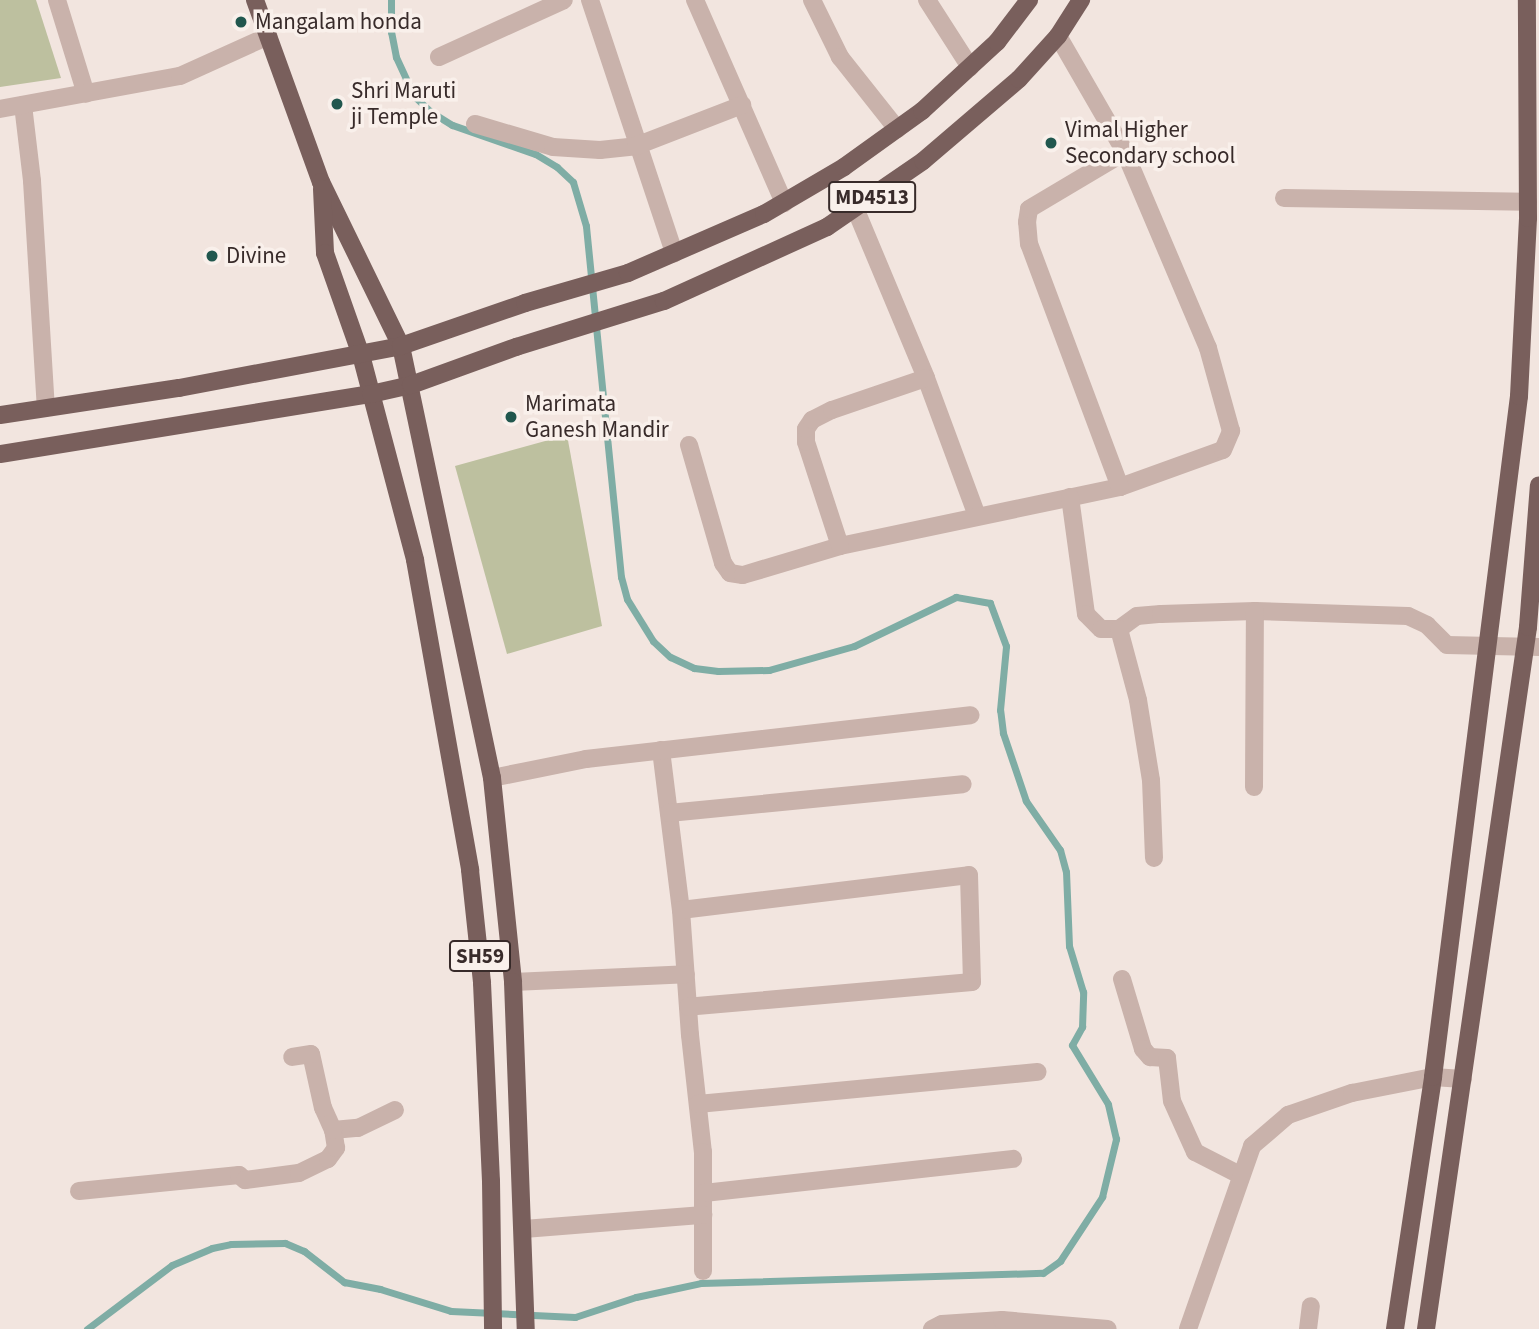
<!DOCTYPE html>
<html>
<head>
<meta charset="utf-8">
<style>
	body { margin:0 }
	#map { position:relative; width:1539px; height:1329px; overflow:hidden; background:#f2e5df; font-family:"Source Sans 3",sans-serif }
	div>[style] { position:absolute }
	.green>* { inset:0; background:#bdc09f }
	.stream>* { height:7px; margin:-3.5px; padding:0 3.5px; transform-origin:3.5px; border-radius:3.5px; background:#7fada5 }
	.minor>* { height:18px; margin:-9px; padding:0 9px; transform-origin:9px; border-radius:9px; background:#c9b2ab }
	.major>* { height:18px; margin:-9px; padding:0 9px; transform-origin:9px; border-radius:9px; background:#795f5c }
	.dots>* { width:19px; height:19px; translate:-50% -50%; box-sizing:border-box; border:4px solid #f9f0eb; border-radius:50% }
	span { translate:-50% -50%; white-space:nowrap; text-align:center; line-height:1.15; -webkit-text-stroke:7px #f9f0eb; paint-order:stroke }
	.shield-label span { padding:2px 5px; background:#f9f0eb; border:2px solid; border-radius:5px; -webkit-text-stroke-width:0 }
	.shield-label { font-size:21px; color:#382b2a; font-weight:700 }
	.poi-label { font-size:23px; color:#382b2a }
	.left { translate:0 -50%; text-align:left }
</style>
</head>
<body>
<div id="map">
	<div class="green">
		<div style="clip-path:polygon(0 0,36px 0,61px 78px,0 87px)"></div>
		<div style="clip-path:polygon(567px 435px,602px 626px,507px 654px,455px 466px)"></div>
	</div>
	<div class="stream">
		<div style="left:87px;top:1329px;width:106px;rotate:-37deg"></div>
		<div style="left:172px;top:1265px;width:43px;rotate:-23deg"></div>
		<div style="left:212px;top:1248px;width:19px;rotate:-12deg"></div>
		<div style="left:231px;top:1244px;width:54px;rotate:-1.1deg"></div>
		<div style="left:285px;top:1243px;width:21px;rotate:23deg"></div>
		<div style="left:304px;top:1251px;width:51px;rotate:37.8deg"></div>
		<div style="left:344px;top:1282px;width:37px;rotate:11deg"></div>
		<div style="left:380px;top:1289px;width:74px;rotate:17.2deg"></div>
		<div style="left:451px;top:1311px;width:124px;rotate:2.8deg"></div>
		<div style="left:575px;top:1317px;width:64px;rotate:-18.2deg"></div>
		<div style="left:636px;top:1297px;width:66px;rotate:-12.2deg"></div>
		<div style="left:701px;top:1283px;width:342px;rotate:-1.7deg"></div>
		<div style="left:1043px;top:1273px;width:21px;rotate:-35deg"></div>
		<div style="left:1060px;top:1261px;width:77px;rotate:-56.7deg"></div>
		<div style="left:1102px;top:1197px;width:60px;rotate:-76.4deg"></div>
		<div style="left:1116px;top:1139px;width:36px;rotate:-103deg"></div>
		<div style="left:1108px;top:1104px;width:69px;rotate:-121.4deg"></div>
		<div style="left:1072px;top:1045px;width:21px;rotate:-61deg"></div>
		<div style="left:1082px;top:1027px;width:35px;rotate:-88deg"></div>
		<div style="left:1083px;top:992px;width:48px;rotate:-106.9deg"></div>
		<div style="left:1069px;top:946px;width:74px;rotate:-92.3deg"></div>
		<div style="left:1066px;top:872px;width:23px;rotate:-105deg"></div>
		<div style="left:1060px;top:850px;width:60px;rotate:-124.8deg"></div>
		<div style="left:1026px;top:801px;width:72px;rotate:-108.7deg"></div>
		<div style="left:1003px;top:733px;width:23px;rotate:-97deg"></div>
		<div style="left:1000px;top:710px;width:64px;rotate:-84.6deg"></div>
		<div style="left:1006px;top:646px;width:46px;rotate:-110.4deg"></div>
		<div style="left:990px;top:603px;width:35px;rotate:-170deg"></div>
		<div style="left:956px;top:597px;width:113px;rotate:154.3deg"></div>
		<div style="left:854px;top:646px;width:88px;rotate:164.2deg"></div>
		<div style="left:769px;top:670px;width:51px;rotate:178.9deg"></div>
		<div style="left:718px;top:671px;width:24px;rotate:-173deg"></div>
		<div style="left:694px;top:668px;width:26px;rotate:-155deg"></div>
		<div style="left:670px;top:657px;width:23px;rotate:-137deg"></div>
		<div style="left:653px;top:641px;width:49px;rotate:-121.8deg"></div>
		<div style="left:627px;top:599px;width:23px;rotate:-105deg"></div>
		<div style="left:621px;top:577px;width:353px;rotate:-95.7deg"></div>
		<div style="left:586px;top:226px;width:46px;rotate:-106.5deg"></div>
		<div style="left:573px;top:182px;width:22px;rotate:-137deg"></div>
		<div style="left:557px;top:167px;width:26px;rotate:-149deg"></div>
		<div style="left:535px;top:154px;width:88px;rotate:-160.7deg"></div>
		<div style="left:452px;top:125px;width:25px;rotate:-148deg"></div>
		<div style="left:431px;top:112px;width:23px;rotate:-137deg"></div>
		<div style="left:414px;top:96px;width:43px;rotate:-114.8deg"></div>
		<div style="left:396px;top:57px;width:25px;rotate:-101deg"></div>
		<div style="left:391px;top:32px;width:32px;rotate:-90deg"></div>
	</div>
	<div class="minor">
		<div style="left:57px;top:0;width:98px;rotate:72.9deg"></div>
		<div style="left:590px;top:0;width:267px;rotate:71.6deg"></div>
		<div style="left:695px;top:0;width:222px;rotate:66.3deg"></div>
		<div style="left:812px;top:0;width:64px;rotate:63.8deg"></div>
		<div style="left:840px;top:57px;width:92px;rotate:51.6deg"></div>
		<div style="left:927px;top:0;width:80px;rotate:57.3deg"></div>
		<div style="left:439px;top:57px;width:137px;rotate:-24.5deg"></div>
		<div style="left:23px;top:105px;width:77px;rotate:83.2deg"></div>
		<div style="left:32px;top:181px;width:227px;rotate:86.5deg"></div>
		<div style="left:0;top:109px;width:183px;rotate:-10.4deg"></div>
		<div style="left:180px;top:76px;width:97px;rotate:-24.4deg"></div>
		<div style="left:475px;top:124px;width:81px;rotate:16.4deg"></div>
		<div style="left:553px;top:147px;width:47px;rotate:3.7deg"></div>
		<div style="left:600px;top:150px;width:36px;rotate:-6deg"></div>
		<div style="left:636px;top:146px;width:114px;rotate:-21.1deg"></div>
		<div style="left:1284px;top:198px;width:244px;rotate:0.9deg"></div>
		<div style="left:855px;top:208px;width:184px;rotate:67.3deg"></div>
		<div style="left:926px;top:378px;width:147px;rotate:69.7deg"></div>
		<div style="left:689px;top:445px;width:123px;rotate:73.9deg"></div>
		<div style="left:723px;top:563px;width:12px;rotate:55deg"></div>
		<div style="left:730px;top:573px;width:13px;rotate:9deg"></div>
		<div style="left:743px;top:575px;width:101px;rotate:-16.6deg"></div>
		<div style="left:840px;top:546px;width:286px;rotate:-11.9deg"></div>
		<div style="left:1120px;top:487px;width:109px;rotate:-19.8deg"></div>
		<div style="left:1223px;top:450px;width:21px;rotate:-67deg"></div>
		<div style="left:1231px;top:431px;width:86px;rotate:-105.5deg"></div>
		<div style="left:1208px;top:348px;width:213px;rotate:-113deg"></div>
		<div style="left:1125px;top:152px;width:134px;rotate:-120deg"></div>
		<div style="left:1120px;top:487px;width:259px;rotate:-110.5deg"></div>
		<div style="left:1029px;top:244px;width:22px;rotate:-95deg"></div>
		<div style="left:1027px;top:222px;width:13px;rotate:-81deg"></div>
		<div style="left:1029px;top:209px;width:112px;rotate:-30.7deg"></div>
		<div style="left:1070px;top:497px;width:118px;rotate:82.2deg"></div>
		<div style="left:1086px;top:614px;width:21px;rotate:45deg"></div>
		<div style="left:1101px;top:629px;width:18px"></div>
		<div style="left:1119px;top:629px;width:22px;rotate:-36deg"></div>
		<div style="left:1137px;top:616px;width:24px;rotate:-5deg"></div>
		<div style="left:1161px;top:614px;width:94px;rotate:-1.8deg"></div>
		<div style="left:1255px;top:611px;width:153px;rotate:1.9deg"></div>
		<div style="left:1408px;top:616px;width:21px;rotate:25deg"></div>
		<div style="left:1427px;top:625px;width:28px;rotate:45deg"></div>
		<div style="left:1447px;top:645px;width:92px;rotate:1.2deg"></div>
		<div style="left:840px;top:546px;width:109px;rotate:-108.1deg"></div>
		<div style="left:806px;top:442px;width:13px;rotate:-90deg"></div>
		<div style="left:806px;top:429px;width:11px;rotate:-56deg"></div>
		<div style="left:812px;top:420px;width:22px;rotate:-27deg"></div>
		<div style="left:832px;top:410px;width:99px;rotate:-18.8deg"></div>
		<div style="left:1119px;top:629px;width:73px;rotate:75deg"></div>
		<div style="left:1138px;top:700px;width:81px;rotate:80.8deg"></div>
		<div style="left:1151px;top:780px;width:78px;rotate:87.8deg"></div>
		<div style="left:661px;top:750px;width:161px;rotate:82.9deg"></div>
		<div style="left:681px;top:910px;width:125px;rotate:85.9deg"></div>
		<div style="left:690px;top:1035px;width:118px;rotate:83.7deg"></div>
		<div style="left:703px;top:1152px;width:119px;rotate:90deg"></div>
		<div style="left:492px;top:778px;width:96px;rotate:-11.4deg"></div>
		<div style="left:586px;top:759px;width:387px;rotate:-6.5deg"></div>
		<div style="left:1254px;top:787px;width:176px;rotate:-89.7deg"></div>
		<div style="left:669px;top:813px;width:295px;rotate:-5.6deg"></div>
		<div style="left:681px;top:910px;width:290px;rotate:-6.9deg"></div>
		<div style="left:969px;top:875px;width:107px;rotate:88.4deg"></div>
		<div style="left:972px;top:982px;width:285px;rotate:175deg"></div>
		<div style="left:1122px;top:979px;width:73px;rotate:73.3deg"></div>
		<div style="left:1143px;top:1049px;width:11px;rotate:49deg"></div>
		<div style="left:1150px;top:1057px;width:17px;rotate:3deg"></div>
		<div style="left:1167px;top:1058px;width:43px;rotate:83.4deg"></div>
		<div style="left:1172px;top:1101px;width:56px;rotate:65.7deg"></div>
		<div style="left:1195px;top:1152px;width:51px;rotate:27.1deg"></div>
		<div style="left:513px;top:982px;width:173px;rotate:-2.6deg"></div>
		<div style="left:698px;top:1104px;width:341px;rotate:-5.4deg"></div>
		<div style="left:333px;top:1130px;width:25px;rotate:-5deg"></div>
		<div style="left:358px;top:1128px;width:41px;rotate:-25.9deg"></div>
		<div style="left:79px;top:1191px;width:161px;rotate:-5.7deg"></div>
		<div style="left:239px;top:1175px;width:8px;rotate:40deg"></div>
		<div style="left:245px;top:1180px;width:54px;rotate:-7.4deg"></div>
		<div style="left:299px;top:1173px;width:32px;rotate:-26deg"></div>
		<div style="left:328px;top:1159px;width:14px;rotate:-54deg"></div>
		<div style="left:336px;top:1148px;width:18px;rotate:-99deg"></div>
		<div style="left:333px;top:1130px;width:24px;rotate:-114deg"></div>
		<div style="left:323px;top:1108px;width:55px;rotate:-102.5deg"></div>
		<div style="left:311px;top:1054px;width:19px;rotate:171deg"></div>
		<div style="left:704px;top:1193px;width:311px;rotate:-6.3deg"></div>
		<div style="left:524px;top:1229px;width:180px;rotate:-4.5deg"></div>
		<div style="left:932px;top:1329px;width:11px;rotate:-27deg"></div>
		<div style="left:942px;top:1324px;width:60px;rotate:-3.8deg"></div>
		<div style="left:1002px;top:1320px;width:106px;rotate:4.9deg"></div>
		<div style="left:1188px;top:1329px;width:194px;rotate:-70.7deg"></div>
		<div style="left:1252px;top:1146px;width:48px;rotate:-40.7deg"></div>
		<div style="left:1288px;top:1115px;width:68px;rotate:-19deg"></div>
		<div style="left:1352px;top:1093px;width:83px;rotate:-11.2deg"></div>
		<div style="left:1433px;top:1077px;width:30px;rotate:4deg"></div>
		<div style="left:1308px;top:1329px;width:23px;rotate:-83deg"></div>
	</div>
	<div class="major">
		<div style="left:255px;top:0;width:194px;rotate:70.1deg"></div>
		<div style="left:321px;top:182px;width:182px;rotate:64deg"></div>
		<div style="left:401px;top:346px;width:441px;rotate:78.1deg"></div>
		<div style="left:492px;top:778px;width:205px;rotate:84.1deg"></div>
		<div style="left:513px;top:982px;width:347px;rotate:87.9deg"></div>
		<div style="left:322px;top:189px;width:64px;rotate:87.3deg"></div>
		<div style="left:325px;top:253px;width:108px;rotate:70.6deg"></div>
		<div style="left:361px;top:355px;width:212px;rotate:75.2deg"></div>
		<div style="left:415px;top:560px;width:315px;rotate:79.9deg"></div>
		<div style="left:470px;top:870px;width:114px;rotate:83.9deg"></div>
		<div style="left:482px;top:983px;width:198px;rotate:87.4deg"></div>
		<div style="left:491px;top:1181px;width:148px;rotate:89.2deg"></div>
		<div style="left:0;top:415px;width:181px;rotate:-8.6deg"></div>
		<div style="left:179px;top:388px;width:226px;rotate:-10.7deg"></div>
		<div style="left:401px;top:346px;width:131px;rotate:-19.1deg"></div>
		<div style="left:525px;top:303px;width:107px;rotate:-16.2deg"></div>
		<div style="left:628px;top:273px;width:148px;rotate:-23.5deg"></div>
		<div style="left:764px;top:214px;width:93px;rotate:-30.4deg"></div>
		<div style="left:844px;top:167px;width:96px;rotate:-35.7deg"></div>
		<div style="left:922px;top:111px;width:102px;rotate:-42.6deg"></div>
		<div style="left:997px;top:42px;width:53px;rotate:-52.7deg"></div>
		<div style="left:0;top:454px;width:376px;rotate:-9.2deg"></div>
		<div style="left:371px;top:394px;width:41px;rotate:-12.7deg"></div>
		<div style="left:411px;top:385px;width:112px;rotate:-19.9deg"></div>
		<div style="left:516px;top:347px;width:155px;rotate:-17.3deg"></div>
		<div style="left:664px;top:301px;width:179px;rotate:-24.4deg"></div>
		<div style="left:827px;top:227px;width:116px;rotate:-34.5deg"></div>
		<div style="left:923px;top:161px;width:126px;rotate:-40.5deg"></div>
		<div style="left:1019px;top:79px;width:58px;rotate:-47.8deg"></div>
		<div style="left:1058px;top:36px;width:43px;rotate:-57.4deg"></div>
		<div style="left:1395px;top:1329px;width:255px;rotate:-81.4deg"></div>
		<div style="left:1433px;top:1077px;width:686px;rotate:-82.8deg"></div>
		<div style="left:1519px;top:396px;width:178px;rotate:-87.1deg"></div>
		<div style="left:1528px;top:218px;width:218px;rotate:-90.3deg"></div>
		<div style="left:1426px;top:1329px;width:709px;rotate:-81.73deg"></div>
		<div style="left:1528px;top:627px;width:142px;rotate:-85.6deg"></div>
	</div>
	<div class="dots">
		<div style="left:241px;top:22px;background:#21574e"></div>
		<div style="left:337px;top:104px;background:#21574e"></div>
		<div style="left:1051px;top:143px;background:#21574e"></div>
		<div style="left:212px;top:256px;background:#21574e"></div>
		<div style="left:511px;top:417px;background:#21574e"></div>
	</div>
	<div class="shield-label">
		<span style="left:872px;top:197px">MD4513</span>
		<span style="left:480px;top:956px">SH59</span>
	</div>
	<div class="poi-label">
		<span class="left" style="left:255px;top:22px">Mangalam honda</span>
		<span class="left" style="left:351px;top:104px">Shri Maruti<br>ji Temple</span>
		<span class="left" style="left:1065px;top:143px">Vimal Higher<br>Secondary school</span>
		<span class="left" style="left:226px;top:256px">Divine</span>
		<span class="left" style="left:525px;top:417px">Marimata<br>Ganesh Mandir</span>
	</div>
</div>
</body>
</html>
